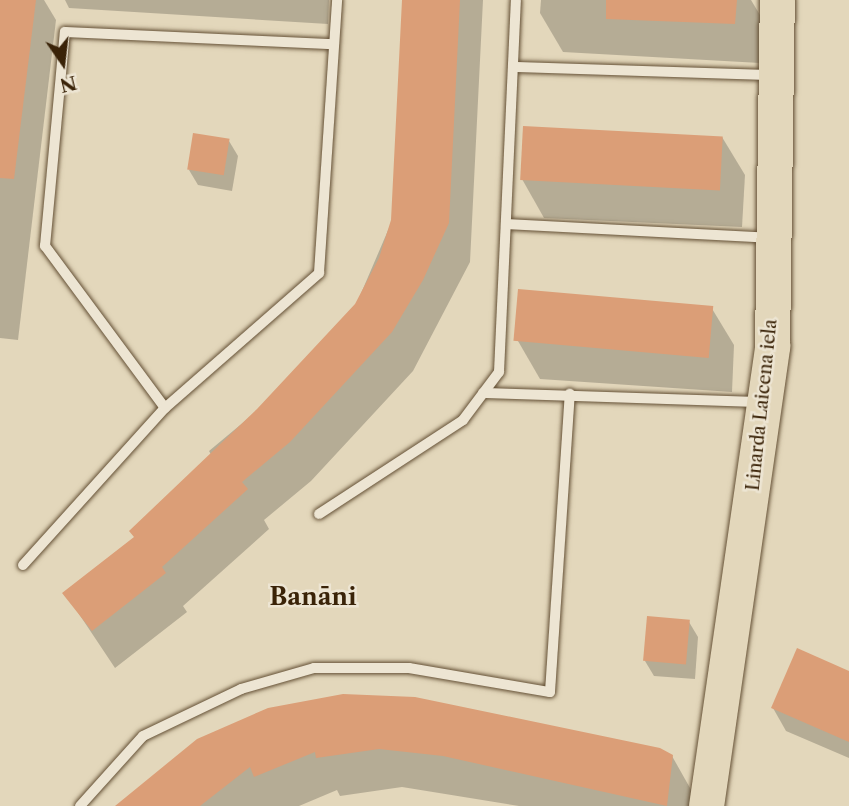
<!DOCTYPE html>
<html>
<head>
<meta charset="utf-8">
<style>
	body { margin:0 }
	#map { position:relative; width:849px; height:806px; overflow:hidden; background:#e3d7bb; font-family:"Libre Caslon Text",serif }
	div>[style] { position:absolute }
	.shadow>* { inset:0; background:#0003 }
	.building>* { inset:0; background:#db9e77; transform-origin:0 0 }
	.roads { filter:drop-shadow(0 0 2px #645035) drop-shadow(0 0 2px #645035) }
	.service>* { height:10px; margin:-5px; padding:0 5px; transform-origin:5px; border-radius:5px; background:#ede5d3 }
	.primary>* { height:35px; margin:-17.5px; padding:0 17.5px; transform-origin:17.5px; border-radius:17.5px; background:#e3d7bb }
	span { translate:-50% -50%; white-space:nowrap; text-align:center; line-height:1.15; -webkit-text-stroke:5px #ede5d3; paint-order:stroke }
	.street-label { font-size:18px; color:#3a2308 }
	.district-label { font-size:24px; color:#3a2308; font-weight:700 }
	.north { position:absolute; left:28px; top:28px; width:70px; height:70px; -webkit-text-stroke:5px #ede5d3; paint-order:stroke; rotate:166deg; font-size:19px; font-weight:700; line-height:28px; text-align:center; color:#3a2308 }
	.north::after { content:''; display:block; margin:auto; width:24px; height:32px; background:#3a2308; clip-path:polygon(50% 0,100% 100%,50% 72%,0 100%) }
</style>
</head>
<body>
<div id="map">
	<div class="shadow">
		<div style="clip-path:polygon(0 0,44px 0,56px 20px,18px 340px,0 338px)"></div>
		<div style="clip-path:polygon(65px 0,329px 0,328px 24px,69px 8px)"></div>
		<div style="clip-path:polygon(403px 0,483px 0,470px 262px,413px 371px,311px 481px,264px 520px,269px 529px,183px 606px,187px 612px,115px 668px,65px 593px,135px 539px,213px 458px,209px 451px,258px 410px,356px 305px,392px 221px)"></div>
		<div style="clip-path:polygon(541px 0,751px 0,760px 15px,760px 63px,563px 52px,540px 13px)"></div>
		<div style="clip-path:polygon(722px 137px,745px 175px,742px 227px,544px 218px,522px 179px)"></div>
		<div style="clip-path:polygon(229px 141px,238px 156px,232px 191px,198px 185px,189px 170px)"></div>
		<div style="clip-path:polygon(711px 307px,734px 345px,732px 392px,540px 379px,518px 341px)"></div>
		<div style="clip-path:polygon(689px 622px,698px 637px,695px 679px,654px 676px,645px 661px)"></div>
		<div style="clip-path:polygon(849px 673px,849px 758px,786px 731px,773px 708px)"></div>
		<div style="clip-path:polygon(198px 741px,672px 756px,694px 795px,693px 806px,519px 806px,402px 787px,340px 796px,337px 790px,299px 806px,118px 806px)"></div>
	</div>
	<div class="building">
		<div style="clip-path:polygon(0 0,36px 0,14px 179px,0 178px)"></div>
		<div style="clip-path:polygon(402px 0,460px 0,449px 223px,423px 280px,392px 332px,290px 442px,242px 482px,248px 489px,162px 567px,166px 573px,92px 631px,62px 593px,134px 537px,129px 531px,257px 409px,355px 304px,379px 258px,391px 220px)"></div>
		<div style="clip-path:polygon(606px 0,737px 0,735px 24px,606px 19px)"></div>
		<div style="left:523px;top:126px;width:200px;height:54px;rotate:3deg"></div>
		<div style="left:193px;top:133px;width:37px;height:37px;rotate:9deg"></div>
		<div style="left:518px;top:289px;width:196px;height:52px;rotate:5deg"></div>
		<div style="left:647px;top:616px;width:43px;height:45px;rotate:5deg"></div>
		<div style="clip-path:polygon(797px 648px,849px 671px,849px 742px,771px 708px)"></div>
		<div style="clip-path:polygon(343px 694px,415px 697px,660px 748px,673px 755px,667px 806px,443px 756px,379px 749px,316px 758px,315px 752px,254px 777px,250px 767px,200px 806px,115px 806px,197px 739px,268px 708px)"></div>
	</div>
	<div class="roads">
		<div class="service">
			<div style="left:514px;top:67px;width:257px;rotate:1.8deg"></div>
			<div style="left:506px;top:224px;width:263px;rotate:3deg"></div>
			<div style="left:483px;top:393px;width:277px;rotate:1.9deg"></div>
			<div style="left:165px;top:408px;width:202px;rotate:-126.5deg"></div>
			<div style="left:45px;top:246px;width:215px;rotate:-84.7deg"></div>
			<div style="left:65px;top:32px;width:269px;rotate:2.6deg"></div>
			<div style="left:319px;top:514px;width:172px;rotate:-33.1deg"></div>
			<div style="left:463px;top:420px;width:60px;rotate:-53.1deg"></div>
			<div style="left:499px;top:372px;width:372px;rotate:-87.4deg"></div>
			<div style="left:23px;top:565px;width:212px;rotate:-47.9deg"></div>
			<div style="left:165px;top:408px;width:205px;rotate:-41.2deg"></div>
			<div style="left:319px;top:273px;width:274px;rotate:-86.2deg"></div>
			<div style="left:80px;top:806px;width:94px;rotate:-48deg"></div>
			<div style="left:143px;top:736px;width:109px;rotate:-25.6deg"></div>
			<div style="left:241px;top:689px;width:76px;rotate:-16deg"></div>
			<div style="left:314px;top:668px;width:95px"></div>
			<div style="left:409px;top:668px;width:143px;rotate:9.7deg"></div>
			<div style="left:550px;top:692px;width:299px;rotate:-86.2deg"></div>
		</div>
		<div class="primary">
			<div style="left:706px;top:806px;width:465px;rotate:-81.8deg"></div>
			<div style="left:772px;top:346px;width:346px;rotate:-89.2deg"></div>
		</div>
	</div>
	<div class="street-label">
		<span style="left:762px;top:405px;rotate:-84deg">Linarda Laicena iela</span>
	</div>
	<div class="district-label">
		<span style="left:313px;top:597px">Banāni</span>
	</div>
	<div class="north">N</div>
</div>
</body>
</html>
